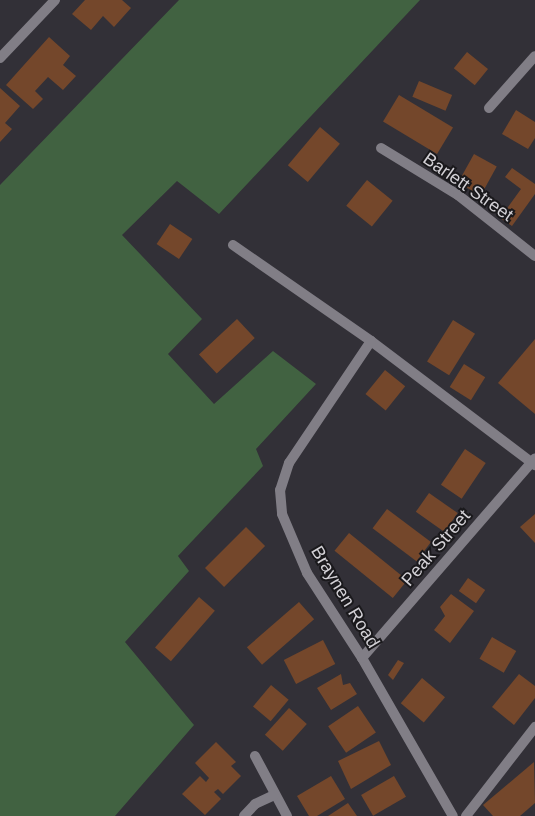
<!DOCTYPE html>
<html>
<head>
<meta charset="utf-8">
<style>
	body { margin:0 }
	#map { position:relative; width:535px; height:816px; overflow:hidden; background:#323037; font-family:Helvetica,sans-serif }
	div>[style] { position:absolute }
	.green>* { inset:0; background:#416241 }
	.building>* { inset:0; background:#74472b; transform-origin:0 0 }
	.minor>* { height:10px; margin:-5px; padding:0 5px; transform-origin:5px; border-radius:5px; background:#817e86 }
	span { translate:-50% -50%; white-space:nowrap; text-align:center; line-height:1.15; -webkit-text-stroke:4px #1a191c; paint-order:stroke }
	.street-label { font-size:18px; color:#d3d1d6 }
</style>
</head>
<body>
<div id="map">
	<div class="green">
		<div style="clip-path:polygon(179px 0,420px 0,219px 214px,177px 181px,122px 235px,202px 319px,168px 354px,214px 404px,273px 351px,316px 384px,256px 449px,263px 466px,178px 556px,189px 571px,125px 642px,194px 725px,115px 816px,0 816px,0 185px)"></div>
	</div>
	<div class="building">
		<div style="clip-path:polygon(85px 0,122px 0,131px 8px,114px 27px,103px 16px,91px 30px,72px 14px)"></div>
		<div style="clip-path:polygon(49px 37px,70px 56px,63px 65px,76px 76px,63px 90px,48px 77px,35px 91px,43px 99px,33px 109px,6px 85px)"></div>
		<div style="left:467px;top:52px;width:27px;height:21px;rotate:39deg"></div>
		<div style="left:419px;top:81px;width:36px;height:17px;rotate:23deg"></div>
		<div style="clip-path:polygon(0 88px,20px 106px,5px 123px,12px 129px,0 142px)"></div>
		<div style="left:399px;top:95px;width:63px;height:31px;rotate:31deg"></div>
		<div style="clip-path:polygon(516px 110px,535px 122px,535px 138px,528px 149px,502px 134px)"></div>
		<div style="left:320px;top:127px;width:26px;height:50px;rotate:40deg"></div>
		<div style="left:474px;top:154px;width:26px;height:33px;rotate:29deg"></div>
		<div style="clip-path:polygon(512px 168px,535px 184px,535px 194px,512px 226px,500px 218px,521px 189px,505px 177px)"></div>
		<div style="left:367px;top:180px;width:33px;height:33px;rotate:39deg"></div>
		<div style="left:170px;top:224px;width:27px;height:24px;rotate:34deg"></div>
		<div style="left:237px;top:319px;width:26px;height:52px;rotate:47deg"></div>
		<div style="left:453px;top:320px;width:26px;height:49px;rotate:32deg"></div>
		<div style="clip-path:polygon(535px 339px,535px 414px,498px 383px)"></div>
		<div style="left:464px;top:364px;width:25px;height:27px;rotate:32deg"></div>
		<div style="left:385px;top:370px;width:26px;height:31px;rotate:39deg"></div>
		<div style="left:465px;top:449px;width:25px;height:43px;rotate:34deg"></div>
		<div style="left:429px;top:493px;width:35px;height:23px;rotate:35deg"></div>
		<div style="left:387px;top:509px;width:55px;height:24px;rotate:37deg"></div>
		<div style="clip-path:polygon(535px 514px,535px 543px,520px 527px)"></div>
		<div style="left:246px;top:527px;width:27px;height:58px;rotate:45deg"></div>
		<div style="left:349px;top:533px;width:75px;height:23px;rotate:39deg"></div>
		<div style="left:468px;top:578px;width:21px;height:16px;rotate:35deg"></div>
		<div style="clip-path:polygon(451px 594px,474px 611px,450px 643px,434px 630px,445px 616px,440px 607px)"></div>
		<div style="left:199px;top:597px;width:21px;height:67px;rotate:41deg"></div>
		<div style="left:299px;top:602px;width:23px;height:69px;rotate:49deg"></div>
		<div style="left:492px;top:637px;width:28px;height:25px;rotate:30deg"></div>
		<div style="left:323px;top:640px;width:27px;height:44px;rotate:63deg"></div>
		<div style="clip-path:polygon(398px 660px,404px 663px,393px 680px,388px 675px)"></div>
		<div style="clip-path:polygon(341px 674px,343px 685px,350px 683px,357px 694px,331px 710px,317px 688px)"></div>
		<div style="clip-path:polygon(519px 674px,535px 686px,535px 698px,514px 725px,492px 707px)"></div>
		<div style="left:422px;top:678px;width:30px;height:33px;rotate:40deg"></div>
		<div style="left:271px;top:685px;width:23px;height:28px;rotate:40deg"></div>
		<div style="left:358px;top:706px;width:32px;height:36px;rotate:56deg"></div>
		<div style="left:289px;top:708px;width:24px;height:36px;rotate:42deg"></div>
		<div style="clip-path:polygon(379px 741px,391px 765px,351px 789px,338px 761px)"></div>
		<div style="clip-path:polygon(216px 742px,236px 762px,231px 766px,241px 776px,223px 794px,218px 789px,214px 792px,221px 799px,205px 815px,182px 794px,200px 776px,206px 782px,209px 778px,195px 763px)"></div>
		<div style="clip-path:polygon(534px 762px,535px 803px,520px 816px,493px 816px,483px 805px)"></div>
		<div style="clip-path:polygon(331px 776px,345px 799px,317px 816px,309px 816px,297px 796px)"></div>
		<div style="left:394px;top:776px;width:24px;height:38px;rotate:60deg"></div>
		<div style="clip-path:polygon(348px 803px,357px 816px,328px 816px)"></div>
	</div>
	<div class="minor">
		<div style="left:0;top:58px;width:80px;rotate:-46.5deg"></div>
		<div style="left:489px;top:108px;width:69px;rotate:-48.5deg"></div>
		<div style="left:381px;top:148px;width:90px;rotate:31.4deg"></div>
		<div style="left:458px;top:195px;width:98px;rotate:38.4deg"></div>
		<div style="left:233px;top:245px;width:168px;rotate:34.8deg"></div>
		<div style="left:371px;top:341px;width:206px;rotate:37.1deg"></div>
		<div style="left:371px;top:341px;width:147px;rotate:123.9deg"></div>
		<div style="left:289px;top:463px;width:28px;rotate:108deg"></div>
		<div style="left:280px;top:490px;width:24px;rotate:85deg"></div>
		<div style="left:282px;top:514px;width:64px;rotate:67deg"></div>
		<div style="left:307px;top:573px;width:101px;rotate:57.1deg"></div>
		<div style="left:362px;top:658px;width:182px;rotate:60.1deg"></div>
		<div style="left:362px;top:658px;width:264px;rotate:-49.1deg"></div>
		<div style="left:255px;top:756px;width:68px;rotate:61.9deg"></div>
		<div style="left:244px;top:816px;width:16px;rotate:-47deg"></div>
		<div style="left:255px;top:804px;width:21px;rotate:-25deg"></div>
		<div style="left:466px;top:816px;width:113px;rotate:-52.2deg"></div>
	</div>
	<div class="street-label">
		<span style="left:468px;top:187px;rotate:35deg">Barlett Street</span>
		<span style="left:436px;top:548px;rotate:-49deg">Peak Street</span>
		<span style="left:345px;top:597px;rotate:59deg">Braynen Road</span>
	</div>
</div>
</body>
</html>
